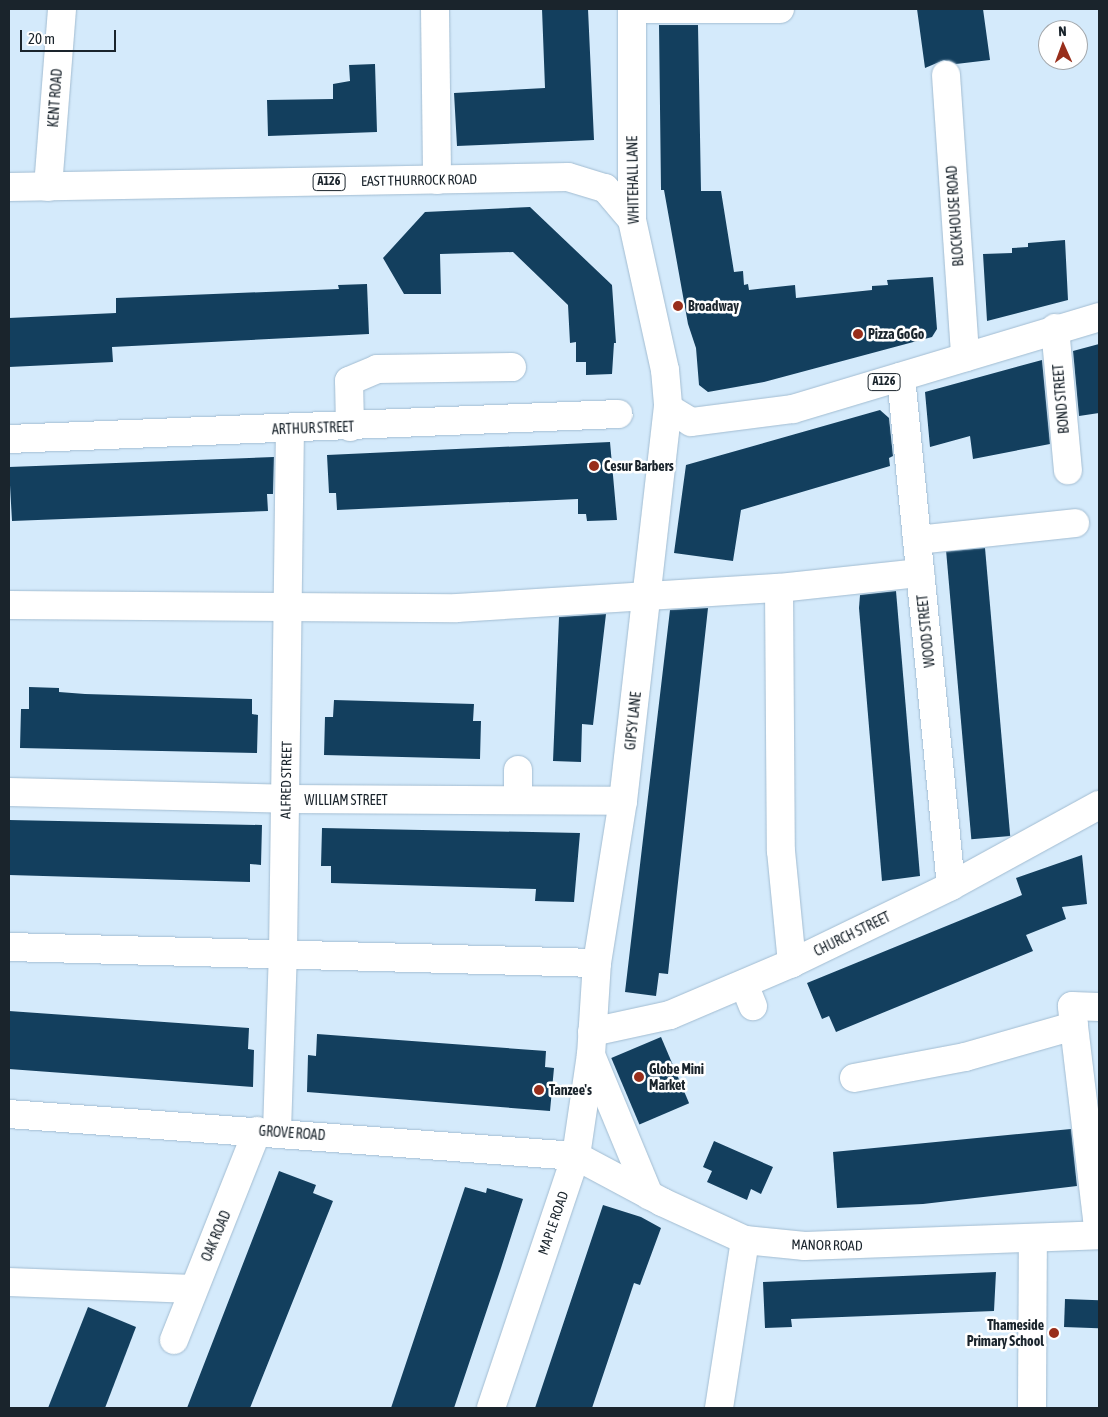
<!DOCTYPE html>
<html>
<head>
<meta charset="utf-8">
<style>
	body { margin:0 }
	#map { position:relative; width:1108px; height:1417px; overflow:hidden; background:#d4eafb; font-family:"Asap Condensed",sans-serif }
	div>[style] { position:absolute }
	.building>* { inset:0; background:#133f5e; transform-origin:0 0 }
	.roads { filter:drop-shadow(0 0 1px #a2bcd1) drop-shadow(0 0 1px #a2bcd1) }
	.minor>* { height:28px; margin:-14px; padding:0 14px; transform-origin:14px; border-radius:14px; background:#fff }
	.major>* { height:28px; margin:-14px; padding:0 14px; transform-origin:14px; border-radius:14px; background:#fff }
	.dots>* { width:14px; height:14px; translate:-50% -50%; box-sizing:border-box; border:2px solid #fff; border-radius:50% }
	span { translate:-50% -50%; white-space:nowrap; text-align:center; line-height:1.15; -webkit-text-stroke:5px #fff; paint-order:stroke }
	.shield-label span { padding:1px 4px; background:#fff; border:1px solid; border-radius:4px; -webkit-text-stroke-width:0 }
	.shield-label { font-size:12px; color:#1a242c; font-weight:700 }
	.street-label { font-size:14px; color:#1a242c }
	.poi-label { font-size:14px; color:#1a242c; font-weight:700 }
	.left { translate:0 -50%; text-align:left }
	.right { translate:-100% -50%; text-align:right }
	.frame { position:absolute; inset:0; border:10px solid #1a242c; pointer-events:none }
	.north { position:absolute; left:1038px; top:20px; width:50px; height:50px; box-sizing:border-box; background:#fff; border:1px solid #a3a7ab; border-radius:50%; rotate:358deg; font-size:14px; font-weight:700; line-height:20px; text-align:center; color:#1a242c }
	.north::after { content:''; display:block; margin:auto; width:18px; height:22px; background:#982e1b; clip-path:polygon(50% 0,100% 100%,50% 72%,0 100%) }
	.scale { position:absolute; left:20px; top:30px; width:96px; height:22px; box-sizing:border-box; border:2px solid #1a242c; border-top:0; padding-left:6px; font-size:15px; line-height:18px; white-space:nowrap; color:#1a242c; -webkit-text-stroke:4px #fff; paint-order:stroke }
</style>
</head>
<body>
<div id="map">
	<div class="building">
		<div style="clip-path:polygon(542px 9px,588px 9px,594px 140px,457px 146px,454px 93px,545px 88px)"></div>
		<div style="clip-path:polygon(917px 9px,983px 9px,990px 60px,956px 64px,944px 60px,925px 68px)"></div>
		<div style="clip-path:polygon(659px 25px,698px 25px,701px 191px,721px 191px,734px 272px,743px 271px,744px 285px,748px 284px,749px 290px,795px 285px,796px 298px,872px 290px,872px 286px,888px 285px,887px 280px,933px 277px,937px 329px,932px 337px,764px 382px,708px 392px,699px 385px,696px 348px,688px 324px,664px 190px,661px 190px)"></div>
		<div style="clip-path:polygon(375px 64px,377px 132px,268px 136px,267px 100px,333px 99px,333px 84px,350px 81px,349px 65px)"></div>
		<div style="clip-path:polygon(530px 207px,612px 285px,616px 343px,614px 343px,612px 374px,586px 375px,586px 362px,576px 362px,576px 342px,570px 343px,568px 305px,513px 252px,440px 254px,441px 294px,404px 294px,383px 258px,425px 212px)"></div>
		<div style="clip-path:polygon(1065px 240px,1068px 300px,987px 321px,983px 254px,1012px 253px,1012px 248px,1028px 247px,1028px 243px)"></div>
		<div style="clip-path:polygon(367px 284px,369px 334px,112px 347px,113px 362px,9px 367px,9px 318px,116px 313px,116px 298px,339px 289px,338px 285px)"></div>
		<div style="clip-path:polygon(1099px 344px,1099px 413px,1079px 416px,1073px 351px)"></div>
		<div style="clip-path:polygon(1042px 360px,1050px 444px,973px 459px,970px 436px,930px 447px,925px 392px)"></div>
		<div style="clip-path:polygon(880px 410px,889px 418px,893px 456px,889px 458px,890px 466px,741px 510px,733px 561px,674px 553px,686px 465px)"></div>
		<div style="clip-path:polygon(610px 442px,617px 520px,587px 521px,586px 514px,578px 514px,578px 499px,337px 510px,336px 493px,329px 493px,327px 455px)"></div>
		<div style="clip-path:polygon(274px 457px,273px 494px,267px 494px,268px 511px,12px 521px,9px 467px)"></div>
		<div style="left:985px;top:548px;width:289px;height:39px;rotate:85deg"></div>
		<div style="clip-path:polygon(896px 591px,920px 876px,882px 881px,859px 608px,860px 595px)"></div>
		<div style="clip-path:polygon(708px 608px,668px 974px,659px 973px,656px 996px,625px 992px,670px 610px)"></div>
		<div style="clip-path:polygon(606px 614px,593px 725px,582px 724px,581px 762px,553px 761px,559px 617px)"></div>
		<div style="clip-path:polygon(29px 687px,59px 688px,59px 692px,85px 694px,252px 699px,252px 714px,258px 715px,257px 753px,20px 748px,21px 709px,29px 709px)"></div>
		<div style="clip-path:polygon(334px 700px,474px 704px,473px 721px,481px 721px,480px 759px,324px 755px,325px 717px,333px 717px)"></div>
		<div style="clip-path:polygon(9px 820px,262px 825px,261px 865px,250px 864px,250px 882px,9px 875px)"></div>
		<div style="clip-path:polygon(322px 828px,580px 833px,574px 902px,535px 901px,536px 889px,331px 883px,331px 866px,321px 866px)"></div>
		<div style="clip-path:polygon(1082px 855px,1087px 904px,1062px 907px,1066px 919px,1026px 935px,1033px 951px,836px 1032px,829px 1016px,822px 1019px,807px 983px,1022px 895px,1016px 878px)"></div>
		<div style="clip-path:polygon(9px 1011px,249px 1028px,248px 1049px,254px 1050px,253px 1087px,9px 1069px)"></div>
		<div style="clip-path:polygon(317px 1034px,546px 1051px,545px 1067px,554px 1068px,550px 1111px,307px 1092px,308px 1055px,316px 1056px)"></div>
		<div style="left:661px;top:1037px;width:72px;height:54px;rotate:67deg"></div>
		<div style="clip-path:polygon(1071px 1129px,1077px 1186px,923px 1204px,837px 1208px,833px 1152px)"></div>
		<div style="clip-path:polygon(714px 1141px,773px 1167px,761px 1194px,751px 1189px,747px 1200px,707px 1182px,712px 1171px,703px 1167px)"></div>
		<div style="clip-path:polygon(279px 1171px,316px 1185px,313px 1193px,333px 1201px,327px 1216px,250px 1408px,187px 1408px)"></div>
		<div style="clip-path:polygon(465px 1187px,486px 1193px,487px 1188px,523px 1199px,501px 1268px,454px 1408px,391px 1408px)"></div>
		<div style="clip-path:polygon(603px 1205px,641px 1217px,661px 1228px,640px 1285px,634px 1283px,592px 1408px,535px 1408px)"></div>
		<div style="clip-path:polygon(996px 1272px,994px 1311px,791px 1319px,792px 1327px,765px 1328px,763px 1282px)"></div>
		<div style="left:1065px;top:1299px;width:34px;height:28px;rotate:2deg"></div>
		<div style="clip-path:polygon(88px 1307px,136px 1327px,105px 1408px,48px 1408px)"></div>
	</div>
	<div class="roads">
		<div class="minor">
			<div style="left:435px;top:9px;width:171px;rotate:89.3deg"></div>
			<div style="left:632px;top:9px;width:211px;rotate:90deg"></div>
			<div style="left:632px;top:9px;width:148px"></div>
			<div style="left:946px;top:75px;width:283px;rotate:86.1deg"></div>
			<div style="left:48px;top:187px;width:179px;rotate:-85.5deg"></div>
			<div style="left:1055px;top:328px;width:143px;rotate:84.8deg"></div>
			<div style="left:901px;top:377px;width:511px;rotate:84.39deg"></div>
			<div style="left:350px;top:427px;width:46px;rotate:-91.2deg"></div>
			<div style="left:349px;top:381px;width:30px;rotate:-23deg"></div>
			<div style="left:377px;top:369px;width:135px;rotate:-0.8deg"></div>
			<div style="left:9px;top:439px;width:610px;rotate:-2.35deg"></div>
			<div style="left:917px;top:540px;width:159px;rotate:-6.1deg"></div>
			<div style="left:779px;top:588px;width:263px;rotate:89.6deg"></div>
			<div style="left:781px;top:851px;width:113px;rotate:84.4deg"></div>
			<div style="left:9px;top:605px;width:448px;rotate:0.4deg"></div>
			<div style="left:457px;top:608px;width:323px;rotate:-3.6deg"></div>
			<div style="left:779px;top:588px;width:142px;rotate:-6.1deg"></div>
			<div style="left:518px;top:770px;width:30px;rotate:90deg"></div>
			<div style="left:9px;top:792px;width:277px;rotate:1.4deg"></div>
			<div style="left:286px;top:799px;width:337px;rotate:0.3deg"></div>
			<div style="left:9px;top:947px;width:588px;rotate:1.56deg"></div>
			<div style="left:744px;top:984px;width:24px;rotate:68deg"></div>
			<div style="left:1074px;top:1026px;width:20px;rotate:-96deg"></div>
			<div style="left:1072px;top:1006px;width:27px;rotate:2deg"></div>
			<div style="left:592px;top:1032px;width:80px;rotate:-12.3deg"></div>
			<div style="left:670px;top:1015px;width:133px;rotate:-23.1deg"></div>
			<div style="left:792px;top:963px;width:177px;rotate:-25.8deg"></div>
			<div style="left:951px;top:886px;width:169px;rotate:-28.7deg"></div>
			<div style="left:591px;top:1055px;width:152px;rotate:67.5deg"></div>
			<div style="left:854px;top:1078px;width:113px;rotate:-10.7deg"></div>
			<div style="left:965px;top:1057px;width:113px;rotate:-15.9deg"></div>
			<div style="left:1074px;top:1026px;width:210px;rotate:83.2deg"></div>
			<div style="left:9px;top:1114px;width:569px;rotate:4.24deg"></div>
			<div style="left:576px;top:1156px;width:98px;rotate:28.1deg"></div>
			<div style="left:662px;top:1202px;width:91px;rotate:24.6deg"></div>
			<div style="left:745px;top:1240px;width:60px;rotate:5.7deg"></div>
			<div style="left:805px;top:1246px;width:294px;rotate:-2.1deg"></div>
			<div style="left:277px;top:1131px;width:177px;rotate:-88.1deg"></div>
			<div style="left:283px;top:954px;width:525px;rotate:-89.24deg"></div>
			<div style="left:9px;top:1282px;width:184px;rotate:2.2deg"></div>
			<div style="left:174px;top:1340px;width:225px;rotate:-68.3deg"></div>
			<div style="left:491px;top:1408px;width:266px;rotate:-71.4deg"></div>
			<div style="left:576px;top:1156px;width:102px;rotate:-81.6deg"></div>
			<div style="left:591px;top:1055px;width:92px;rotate:-86.3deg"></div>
			<div style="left:597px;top:963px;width:164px;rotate:-80.9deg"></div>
			<div style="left:623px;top:801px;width:396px;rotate:-83.5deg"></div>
			<div style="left:719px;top:1408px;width:170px;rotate:-81.2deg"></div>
			<div style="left:1032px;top:1408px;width:170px;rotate:-89.7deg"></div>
		</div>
		<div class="major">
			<div style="left:9px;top:187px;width:559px;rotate:-1.02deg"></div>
			<div style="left:568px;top:177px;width:39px;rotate:17deg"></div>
			<div style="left:605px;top:188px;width:42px;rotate:49.8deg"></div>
			<div style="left:632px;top:220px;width:154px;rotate:77.6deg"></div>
			<div style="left:665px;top:370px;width:38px;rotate:85deg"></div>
			<div style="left:668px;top:408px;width:27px;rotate:31deg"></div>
			<div style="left:691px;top:422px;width:103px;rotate:-7.3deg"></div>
			<div style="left:793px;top:409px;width:320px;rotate:-16.7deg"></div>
		</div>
	</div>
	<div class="dots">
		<div style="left:678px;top:306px;background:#982e1b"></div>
		<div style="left:858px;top:334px;background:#982e1b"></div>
		<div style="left:594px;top:466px;background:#982e1b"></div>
		<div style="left:639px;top:1077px;background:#982e1b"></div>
		<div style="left:539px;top:1090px;background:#982e1b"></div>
		<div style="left:1054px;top:1333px;background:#982e1b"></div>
	</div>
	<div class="shield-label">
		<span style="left:329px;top:182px">A126</span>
		<span style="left:884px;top:382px">A126</span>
	</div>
	<div class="street-label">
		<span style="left:55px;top:98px;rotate:-86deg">KENT ROAD</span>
		<span style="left:419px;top:180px;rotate:-1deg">EAST THURROCK ROAD</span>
		<span style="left:633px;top:180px;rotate:-91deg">WHITEHALL LANE</span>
		<span style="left:955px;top:216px;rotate:-94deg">BLOCKHOUSE ROAD</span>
		<span style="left:1061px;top:399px;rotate:-95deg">BOND STREET</span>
		<span style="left:313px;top:428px;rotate:-2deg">ARTHUR STREET</span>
		<span style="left:926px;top:631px;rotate:-96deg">WOOD STREET</span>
		<span style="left:633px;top:721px;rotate:-84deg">GIPSY LANE</span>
		<span style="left:286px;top:780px;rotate:-89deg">ALFRED STREET</span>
		<span style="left:346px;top:800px">WILLIAM STREET</span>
		<span style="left:852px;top:934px;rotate:-26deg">CHURCH STREET</span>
		<span style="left:292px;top:1133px;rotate:4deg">GROVE ROAD</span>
		<span style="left:553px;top:1223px;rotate:-71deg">MAPLE ROAD</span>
		<span style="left:216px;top:1236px;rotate:-67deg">OAK ROAD</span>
		<span style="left:827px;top:1245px;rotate:1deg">MANOR ROAD</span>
	</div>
	<div class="poi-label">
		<span class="left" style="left:688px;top:306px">Broadway</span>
		<span class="left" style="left:868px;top:334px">Pizza GoGo</span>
		<span class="left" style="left:604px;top:466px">Cesur Barbers</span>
		<span class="left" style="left:649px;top:1077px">Globe Mini<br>Market</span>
		<span class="left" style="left:549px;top:1090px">Tanzee's</span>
		<span class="right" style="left:1044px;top:1333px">Thameside<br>Primary School</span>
	</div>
	<div class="frame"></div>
	<div class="north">N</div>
	<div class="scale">20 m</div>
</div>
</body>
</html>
